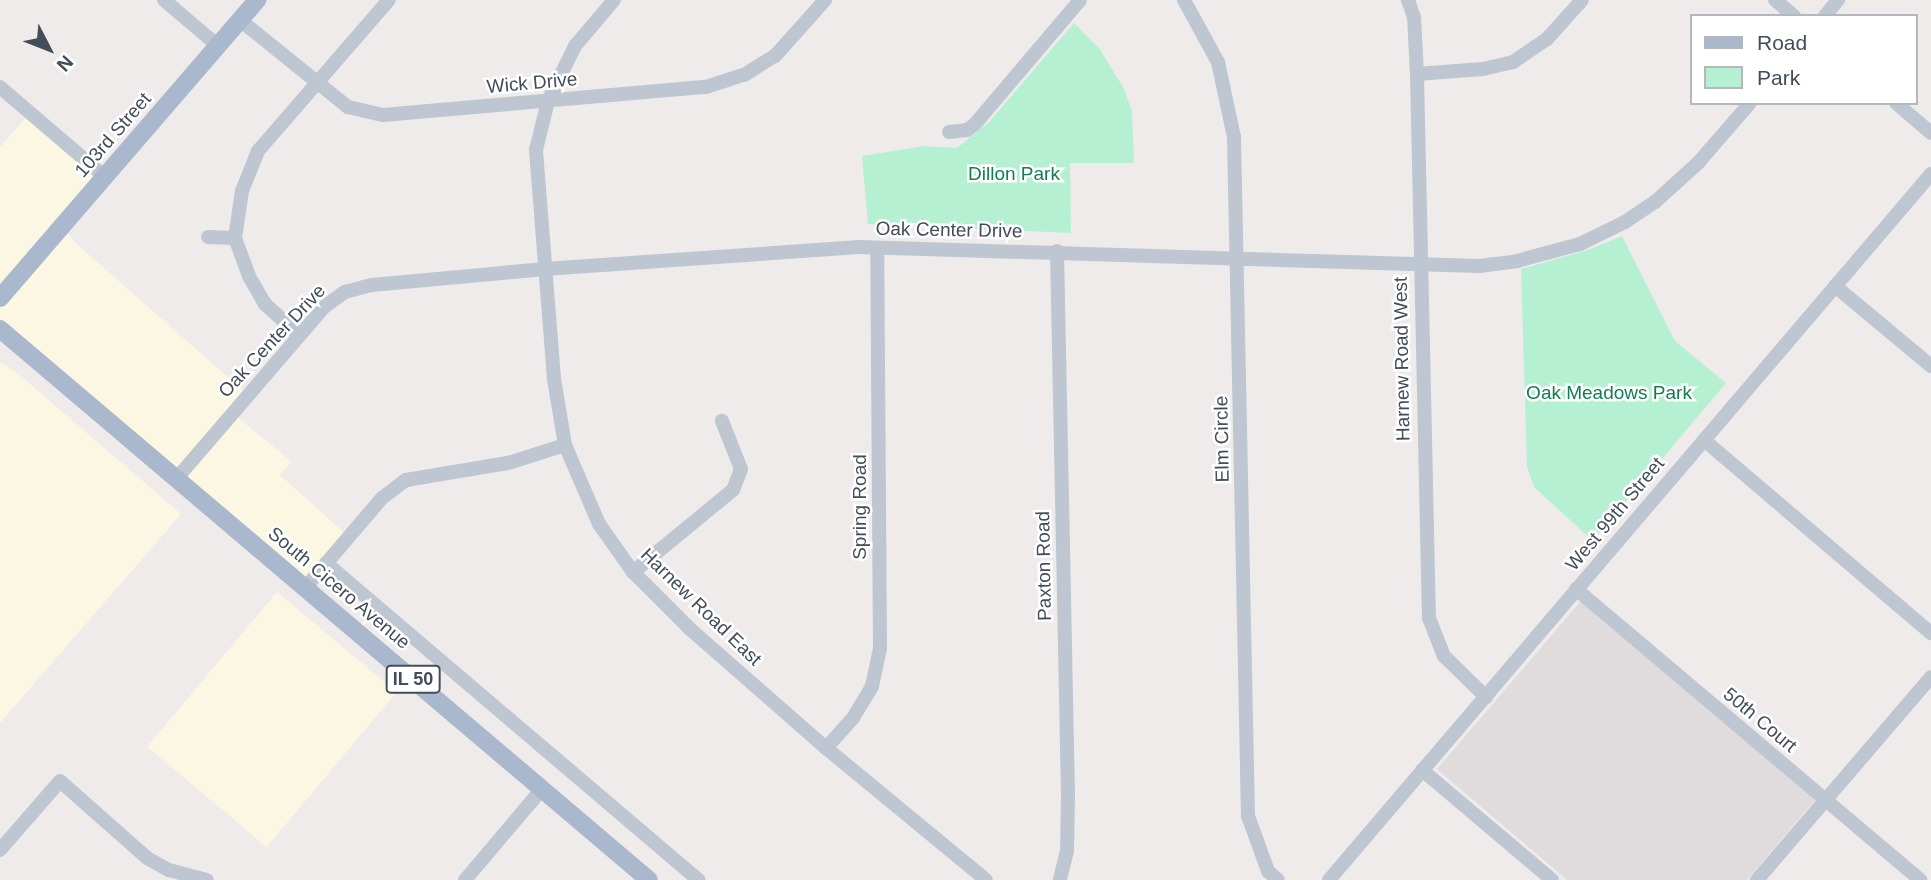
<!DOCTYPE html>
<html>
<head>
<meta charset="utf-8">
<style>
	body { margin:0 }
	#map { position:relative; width:1931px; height:880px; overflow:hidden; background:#efebeb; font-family:Helvetica,sans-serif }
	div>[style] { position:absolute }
	.commercial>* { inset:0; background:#fcf7e2; transform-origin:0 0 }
	.education>* { inset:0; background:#e0dcdd }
	.green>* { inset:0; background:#b6f0d2 }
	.minor>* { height:14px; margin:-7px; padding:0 7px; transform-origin:7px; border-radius:7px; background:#bec6d2 }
	.major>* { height:18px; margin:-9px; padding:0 9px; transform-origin:9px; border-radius:9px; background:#a9b8cd }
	span { translate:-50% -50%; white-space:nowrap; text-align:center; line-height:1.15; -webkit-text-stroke:5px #fff; paint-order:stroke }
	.shield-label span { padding:2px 5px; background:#fff; border:2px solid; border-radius:5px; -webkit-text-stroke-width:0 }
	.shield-label { font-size:18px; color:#434d5a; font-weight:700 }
	.street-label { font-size:19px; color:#434d5a }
	.park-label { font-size:19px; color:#127d51 }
	.legend { position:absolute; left:1690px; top:14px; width:228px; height:91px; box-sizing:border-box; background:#fff; border:2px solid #b4b8bd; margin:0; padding:9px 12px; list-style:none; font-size:21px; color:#434d5a }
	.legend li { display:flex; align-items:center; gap:14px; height:35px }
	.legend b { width:35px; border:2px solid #b4b8bd }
	.north { position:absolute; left:14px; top:14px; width:70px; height:70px; -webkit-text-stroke:5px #fff; paint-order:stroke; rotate:132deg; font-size:19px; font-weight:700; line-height:28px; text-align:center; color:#434d5a }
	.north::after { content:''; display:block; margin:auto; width:24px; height:32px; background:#434d5a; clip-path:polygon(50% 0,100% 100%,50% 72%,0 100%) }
</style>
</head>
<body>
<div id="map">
	<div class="commercial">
		<div style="clip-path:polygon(30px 113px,105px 177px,62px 227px,79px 246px,247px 394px,232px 413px,291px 461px,280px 475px,349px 537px,306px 587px,0 329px,0 147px)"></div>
		<div style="clip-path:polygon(0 362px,16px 372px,181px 514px,0 723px)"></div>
		<div style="left:277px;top:592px;width:156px;height:202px;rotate:40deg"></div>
	</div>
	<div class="education">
		<div style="clip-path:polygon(1581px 601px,1815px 800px,1747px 880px,1567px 880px,1437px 769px)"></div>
	</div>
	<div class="green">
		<div style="clip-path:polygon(1074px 23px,1099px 48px,1123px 87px,1132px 111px,1134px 163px,1070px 163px,1071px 233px,868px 224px,862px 156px,924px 146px,957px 148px,989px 122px)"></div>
		<div style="clip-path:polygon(1622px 236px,1675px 341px,1726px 383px,1593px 541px,1534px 487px,1527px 467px,1521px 269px,1588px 250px)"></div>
	</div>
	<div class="minor">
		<div style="left:164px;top:0;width:71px;rotate:40.4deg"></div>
		<div style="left:614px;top:0;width:60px;rotate:130.3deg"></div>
		<div style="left:575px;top:46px;width:61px;rotate:116.1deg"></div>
		<div style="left:548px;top:101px;width:50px;rotate:103.8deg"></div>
		<div style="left:536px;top:150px;width:230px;rotate:85.5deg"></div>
		<div style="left:554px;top:379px;width:67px;rotate:80.5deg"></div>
		<div style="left:565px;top:445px;width:86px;rotate:66.7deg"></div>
		<div style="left:599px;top:524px;width:59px;rotate:54.7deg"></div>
		<div style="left:633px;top:572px;width:81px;rotate:45deg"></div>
		<div style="left:690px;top:629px;width:181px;rotate:41.2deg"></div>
		<div style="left:826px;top:748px;width:207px;rotate:39.5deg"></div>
		<div style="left:1184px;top:0;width:71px;rotate:61.3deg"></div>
		<div style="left:1218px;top:62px;width:77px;rotate:78deg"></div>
		<div style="left:1234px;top:137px;width:679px;rotate:88.82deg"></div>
		<div style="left:1248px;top:816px;width:59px;rotate:70deg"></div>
		<div style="left:1268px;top:871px;width:13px;rotate:42deg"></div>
		<div style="left:1408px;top:0;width:18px;rotate:71deg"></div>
		<div style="left:1414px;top:17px;width:57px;rotate:87deg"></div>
		<div style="left:1417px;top:74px;width:544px;rotate:88.74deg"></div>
		<div style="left:1429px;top:618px;width:41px;rotate:68.5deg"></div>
		<div style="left:1444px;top:656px;width:59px;rotate:44.3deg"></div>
		<div style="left:1775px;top:0;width:25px;rotate:40deg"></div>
		<div style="left:1825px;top:16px;width:21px;rotate:-51deg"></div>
		<div style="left:240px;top:20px;width:139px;rotate:38.9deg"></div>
		<div style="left:348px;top:107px;width:36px;rotate:13deg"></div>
		<div style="left:383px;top:115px;width:324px;rotate:-5deg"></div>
		<div style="left:706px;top:87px;width:40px;rotate:-18deg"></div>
		<div style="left:744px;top:75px;width:36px;rotate:-32deg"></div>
		<div style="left:775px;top:56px;width:75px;rotate:-48.2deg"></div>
		<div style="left:1417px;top:74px;width:66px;rotate:-4.3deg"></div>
		<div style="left:1483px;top:69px;width:31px;rotate:-13deg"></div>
		<div style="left:1513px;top:62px;width:41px;rotate:-34.1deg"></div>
		<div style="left:1547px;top:39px;width:52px;rotate:-48.1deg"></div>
		<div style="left:0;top:87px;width:138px;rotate:40.6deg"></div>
		<div style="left:1896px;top:103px;width:46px;rotate:40.6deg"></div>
		<div style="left:949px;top:132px;width:18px;rotate:-6deg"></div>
		<div style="left:967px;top:130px;width:10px;rotate:-37deg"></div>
		<div style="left:975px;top:124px;width:162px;rotate:-49.7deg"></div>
		<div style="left:208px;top:237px;width:27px;rotate:2deg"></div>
		<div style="left:1057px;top:251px;width:544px;rotate:88.84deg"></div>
		<div style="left:1068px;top:795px;width:56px;rotate:91deg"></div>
		<div style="left:1067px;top:851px;width:30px;rotate:104deg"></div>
		<div style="left:1835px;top:286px;width:125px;rotate:39.8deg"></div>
		<div style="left:299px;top:335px;width:46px;rotate:-137.6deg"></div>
		<div style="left:265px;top:304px;width:32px;rotate:-120deg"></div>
		<div style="left:249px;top:276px;width:40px;rotate:-110.2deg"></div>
		<div style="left:235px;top:238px;width:48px;rotate:-81.5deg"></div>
		<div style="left:242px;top:191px;width:43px;rotate:-68.2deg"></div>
		<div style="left:258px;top:151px;width:200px;rotate:-49.1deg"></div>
		<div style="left:1704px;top:440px;width:298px;rotate:40.4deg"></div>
		<div style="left:177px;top:478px;width:225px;rotate:-49.3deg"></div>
		<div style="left:324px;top:307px;width:26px;rotate:-36deg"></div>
		<div style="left:345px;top:292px;width:28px;rotate:-15deg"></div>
		<div style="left:372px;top:285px;width:174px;rotate:-5.3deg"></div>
		<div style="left:545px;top:269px;width:315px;rotate:-4deg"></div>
		<div style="left:859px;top:247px;width:620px;rotate:1.76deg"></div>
		<div style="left:1479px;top:266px;width:38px;rotate:-7deg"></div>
		<div style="left:1517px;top:261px;width:65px;rotate:-15.1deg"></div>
		<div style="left:1580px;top:244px;width:50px;rotate:-26.1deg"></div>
		<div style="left:1625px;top:222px;width:36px;rotate:-34deg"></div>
		<div style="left:1655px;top:202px;width:58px;rotate:-42.2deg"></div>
		<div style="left:1698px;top:163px;width:79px;rotate:-49.1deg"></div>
		<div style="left:326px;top:563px;width:489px;rotate:40.4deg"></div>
		<div style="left:633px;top:572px;width:129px;rotate:-39.4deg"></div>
		<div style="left:733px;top:490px;width:22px;rotate:-69deg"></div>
		<div style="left:741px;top:469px;width:52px;rotate:-111.6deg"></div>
		<div style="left:306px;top:587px;width:117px;rotate:-49.5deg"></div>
		<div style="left:382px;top:498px;width:30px;rotate:-37deg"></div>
		<div style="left:406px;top:480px;width:103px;rotate:-9.5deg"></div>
		<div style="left:508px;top:463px;width:60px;rotate:-17.5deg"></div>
		<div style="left:1576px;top:589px;width:451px;rotate:40.2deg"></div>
		<div style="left:826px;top:748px;width:40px;rotate:-48deg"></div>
		<div style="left:853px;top:718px;width:37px;rotate:-59deg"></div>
		<div style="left:872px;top:686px;width:38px;rotate:-78deg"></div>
		<div style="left:880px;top:649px;width:401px;rotate:-90.4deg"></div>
		<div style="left:1422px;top:770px;width:170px;rotate:40.2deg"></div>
		<div style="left:0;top:850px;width:91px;rotate:-49deg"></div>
		<div style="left:60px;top:781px;width:116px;rotate:41.5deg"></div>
		<div style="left:147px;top:858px;width:25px;rotate:29deg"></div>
		<div style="left:169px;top:870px;width:39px;rotate:15deg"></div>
		<div style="left:465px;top:880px;width:119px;rotate:-49.8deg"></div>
		<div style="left:1329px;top:880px;width:928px;rotate:-49.55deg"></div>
		<div style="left:1757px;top:880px;width:267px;rotate:-49.4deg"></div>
	</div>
	<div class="major">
		<div style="left:0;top:298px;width:394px;rotate:-49.2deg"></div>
		<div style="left:0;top:329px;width:851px;rotate:40.33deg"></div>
	</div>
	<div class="shield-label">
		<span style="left:413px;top:679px">IL 50</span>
	</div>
	<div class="street-label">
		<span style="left:532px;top:83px;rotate:-5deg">Wick Drive</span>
		<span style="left:113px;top:135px;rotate:-49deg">103rd Street</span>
		<span style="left:949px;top:230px;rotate:1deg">Oak Center Drive</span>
		<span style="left:272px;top:341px;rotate:-47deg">Oak Center Drive</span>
		<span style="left:1402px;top:359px;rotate:-91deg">Harnew Road West</span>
		<span style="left:1222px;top:439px;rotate:-91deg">Elm Circle</span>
		<span style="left:860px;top:507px;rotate:-90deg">Spring Road</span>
		<span style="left:1615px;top:514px;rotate:-50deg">West 99th Street</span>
		<span style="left:1044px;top:566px;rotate:-91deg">Paxton Road</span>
		<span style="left:339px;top:588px;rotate:40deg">South Cicero Avenue</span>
		<span style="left:701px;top:607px;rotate:44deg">Harnew Road East</span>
		<span style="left:1760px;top:720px;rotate:40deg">50th Court</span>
	</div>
	<div class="park-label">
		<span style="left:1014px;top:174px">Dillon Park</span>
		<span style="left:1609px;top:393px">Oak Meadows Park</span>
	</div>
	<ul class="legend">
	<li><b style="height:9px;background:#a9b8cd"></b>Road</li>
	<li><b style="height:19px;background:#b6f0d2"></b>Park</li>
	</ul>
	<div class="north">N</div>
</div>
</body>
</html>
